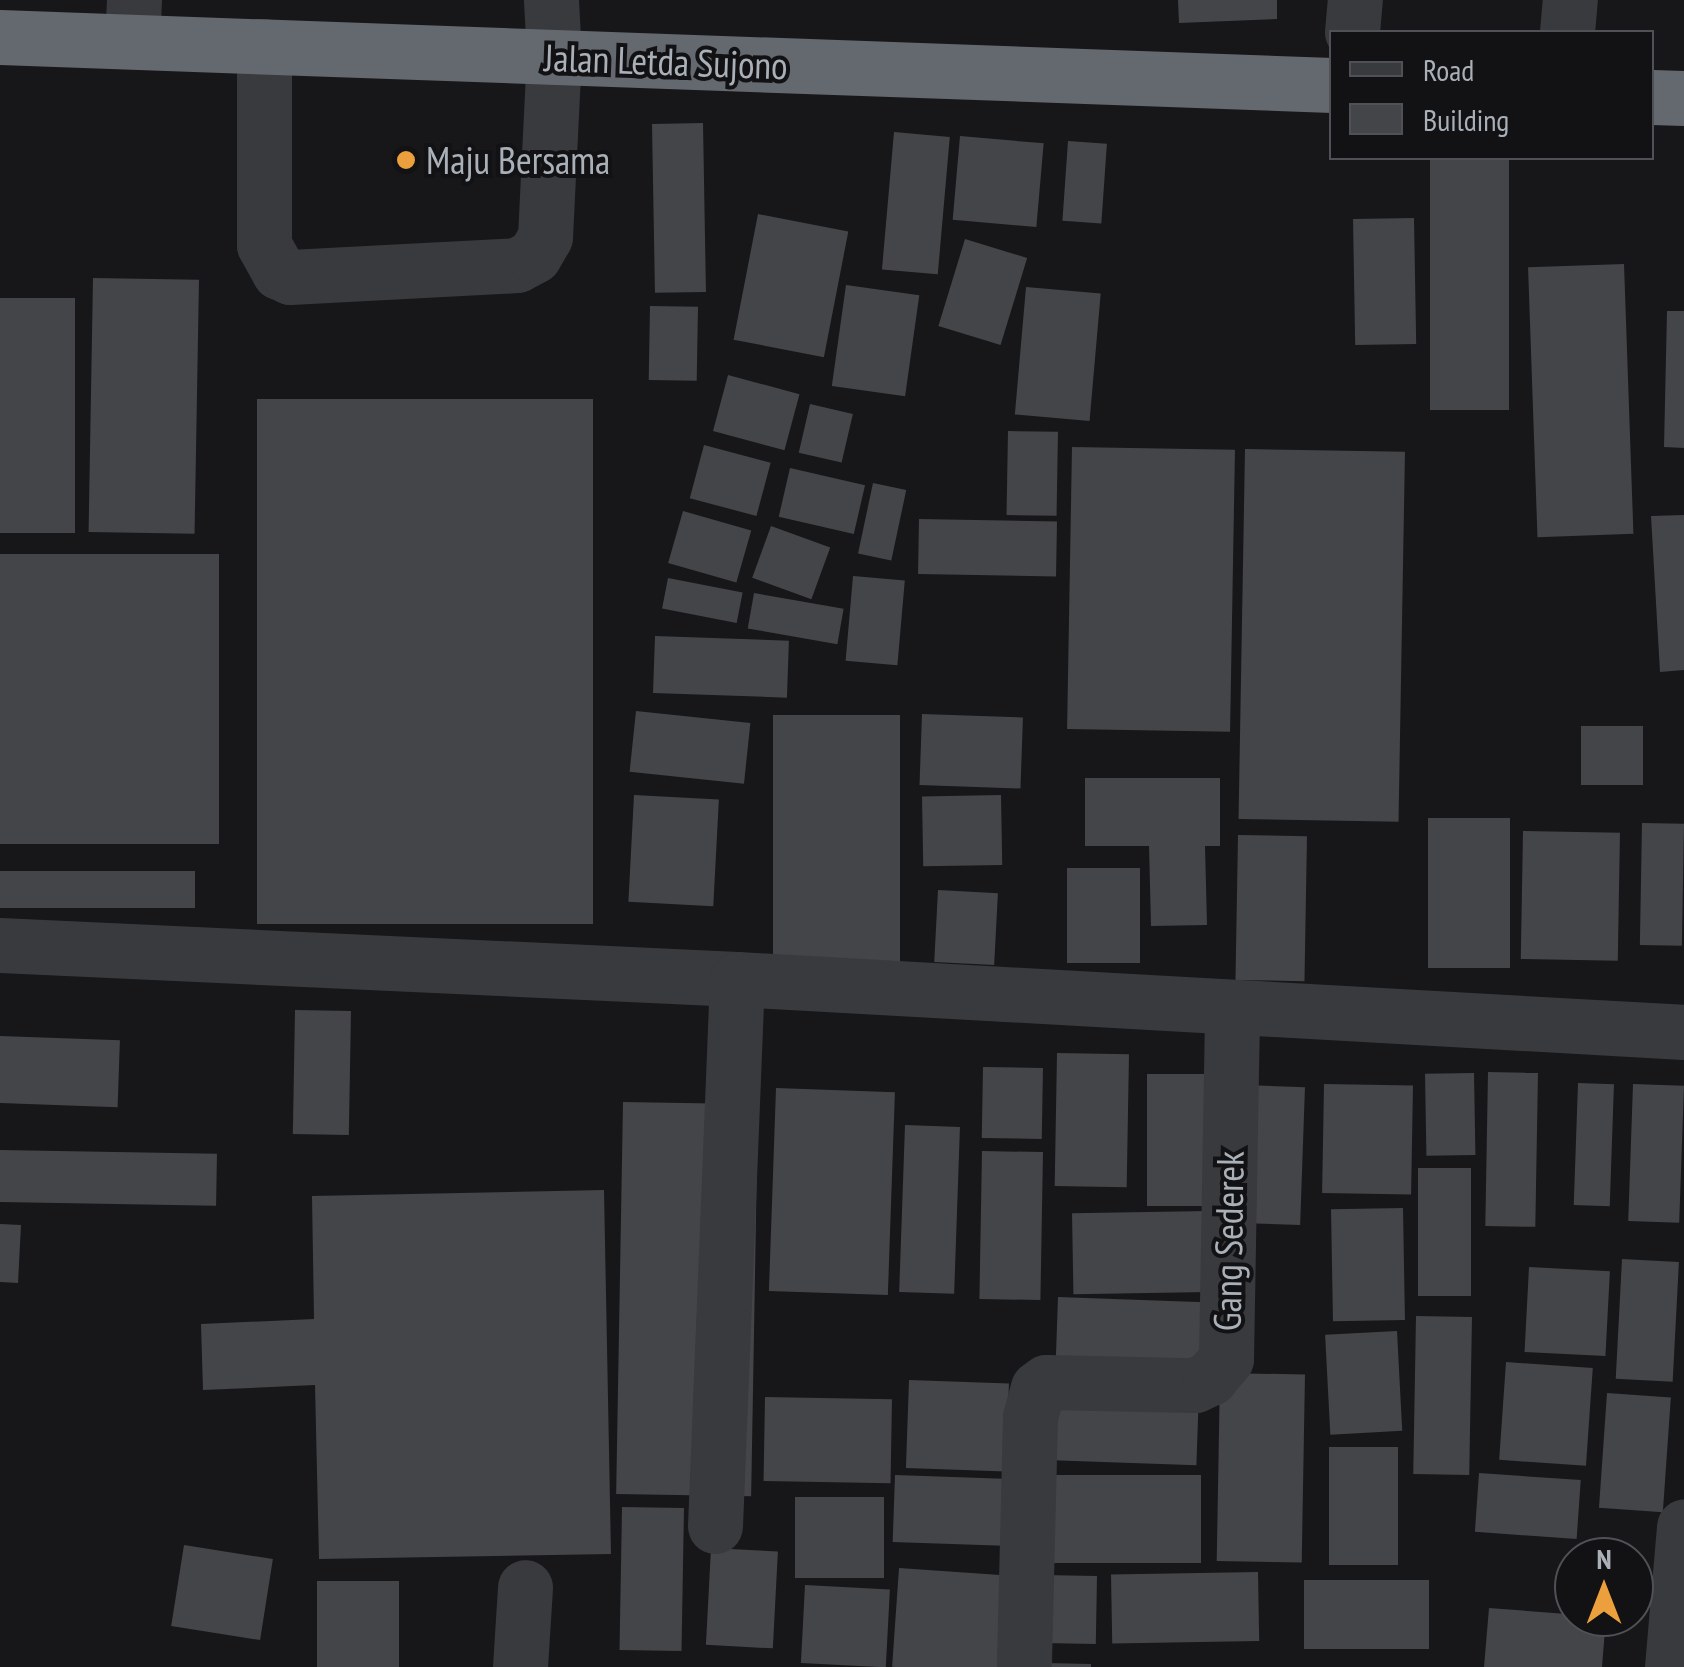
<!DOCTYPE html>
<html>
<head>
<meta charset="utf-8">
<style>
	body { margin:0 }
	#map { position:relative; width:1684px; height:1667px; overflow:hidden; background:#171719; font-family:"PT Sans Narrow",sans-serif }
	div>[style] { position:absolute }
	.building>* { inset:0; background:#444549; transform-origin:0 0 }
	.minor>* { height:55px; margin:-27.5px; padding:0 27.5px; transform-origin:27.5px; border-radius:27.5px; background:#383a3e }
	.highway>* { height:55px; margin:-27.5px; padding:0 27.5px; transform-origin:27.5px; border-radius:27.5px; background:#64686f }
	.dots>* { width:28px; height:28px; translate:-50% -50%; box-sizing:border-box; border:5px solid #121214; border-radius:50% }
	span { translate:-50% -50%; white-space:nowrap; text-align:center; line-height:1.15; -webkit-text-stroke:8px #121214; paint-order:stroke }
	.street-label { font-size:38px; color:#aab0b8 }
	.poi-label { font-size:38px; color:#aab0b8 }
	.left { translate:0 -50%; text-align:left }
	.legend { position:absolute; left:1329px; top:30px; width:325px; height:130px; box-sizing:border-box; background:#121214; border:2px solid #4f5156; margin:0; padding:12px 18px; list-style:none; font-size:30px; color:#aab0b8 }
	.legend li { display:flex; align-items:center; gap:20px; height:50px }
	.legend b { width:50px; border:2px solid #4f5156 }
	.north { position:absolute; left:1554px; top:1537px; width:100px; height:100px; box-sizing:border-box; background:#121214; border:2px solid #4f5156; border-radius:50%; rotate:0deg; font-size:28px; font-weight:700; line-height:40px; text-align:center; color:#aab0b8 }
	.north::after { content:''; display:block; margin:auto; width:35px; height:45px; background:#eb9f3d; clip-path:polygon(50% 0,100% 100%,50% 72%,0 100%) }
</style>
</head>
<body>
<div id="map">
	<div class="building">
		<div style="clip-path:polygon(1178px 0,1277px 0,1277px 19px,1179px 23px)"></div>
		<div style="left:703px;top:123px;width:169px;height:51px;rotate:89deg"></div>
		<div style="left:894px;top:132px;width:56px;height:138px;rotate:5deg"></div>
		<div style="left:960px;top:136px;width:84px;height:84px;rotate:5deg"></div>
		<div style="left:1068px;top:141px;width:39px;height:80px;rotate:4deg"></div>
		<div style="left:1430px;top:158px;width:79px;height:252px"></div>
		<div style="left:758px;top:214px;width:92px;height:128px;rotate:11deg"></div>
		<div style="left:1414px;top:218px;width:126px;height:61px;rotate:89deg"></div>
		<div style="left:965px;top:239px;width:65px;height:91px;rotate:17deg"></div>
		<div style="left:1624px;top:264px;width:270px;height:96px;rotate:88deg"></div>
		<div style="left:93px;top:278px;width:106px;height:254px;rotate:1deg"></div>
		<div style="left:846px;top:285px;width:74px;height:102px;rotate:8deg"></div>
		<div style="left:1026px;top:287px;width:75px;height:128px;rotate:5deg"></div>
		<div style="left:0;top:298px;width:75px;height:235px"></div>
		<div style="left:650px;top:306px;width:48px;height:74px;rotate:1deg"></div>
		<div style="clip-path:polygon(1667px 311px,1684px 311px,1684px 448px,1664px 447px)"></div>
		<div style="left:728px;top:375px;width:74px;height:58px;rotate:15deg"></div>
		<div style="left:257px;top:399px;width:336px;height:525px"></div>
		<div style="left:810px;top:404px;width:44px;height:50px;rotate:13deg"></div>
		<div style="left:1008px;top:431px;width:50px;height:84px;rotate:1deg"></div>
		<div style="left:704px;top:445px;width:69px;height:55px;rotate:15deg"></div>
		<div style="left:1072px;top:447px;width:163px;height:282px;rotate:1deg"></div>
		<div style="left:1245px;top:449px;width:160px;height:370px;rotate:1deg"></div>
		<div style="left:790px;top:468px;width:77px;height:50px;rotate:13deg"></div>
		<div style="left:873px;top:483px;width:34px;height:72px;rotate:12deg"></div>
		<div style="left:683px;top:511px;width:71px;height:54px;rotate:16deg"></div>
		<div style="clip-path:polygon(1684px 515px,1684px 670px,1660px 672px,1651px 516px)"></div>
		<div style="left:919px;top:519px;width:138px;height:55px;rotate:1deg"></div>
		<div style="left:771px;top:526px;width:63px;height:55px;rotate:20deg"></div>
		<div style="left:0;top:554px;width:219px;height:290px"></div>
		<div style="left:853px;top:576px;width:52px;height:85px;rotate:5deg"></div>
		<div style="left:668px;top:578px;width:76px;height:31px;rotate:11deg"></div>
		<div style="left:754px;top:593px;width:91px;height:36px;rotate:10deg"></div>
		<div style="left:655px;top:636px;width:134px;height:57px;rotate:2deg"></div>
		<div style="left:636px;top:711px;width:115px;height:61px;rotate:6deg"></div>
		<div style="left:922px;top:714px;width:101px;height:71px;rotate:2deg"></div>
		<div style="left:900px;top:715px;width:256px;height:127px;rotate:90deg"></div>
		<div style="left:1581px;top:726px;width:62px;height:59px"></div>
		<div style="clip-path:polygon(1085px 778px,1220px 778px,1220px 846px,1205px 846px,1207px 925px,1151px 926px,1149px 846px,1085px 846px)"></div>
		<div style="left:634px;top:795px;width:85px;height:107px;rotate:3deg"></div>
		<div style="left:1001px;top:795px;width:70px;height:79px;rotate:89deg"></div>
		<div style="left:1428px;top:818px;width:82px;height:150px"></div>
		<div style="left:1642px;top:823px;width:42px;height:122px;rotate:1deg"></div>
		<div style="left:1523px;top:831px;width:97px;height:128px;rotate:1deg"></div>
		<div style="left:1238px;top:835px;width:69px;height:145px;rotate:1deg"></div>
		<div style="left:1067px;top:868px;width:73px;height:95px"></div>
		<div style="left:0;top:871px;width:195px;height:37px"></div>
		<div style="left:938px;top:890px;width:60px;height:72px;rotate:3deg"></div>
		<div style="left:295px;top:1010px;width:56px;height:124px;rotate:1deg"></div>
		<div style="left:0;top:1036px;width:120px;height:67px;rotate:2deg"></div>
		<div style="left:1057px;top:1053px;width:72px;height:133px;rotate:1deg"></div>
		<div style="left:983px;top:1067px;width:60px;height:71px;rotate:1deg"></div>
		<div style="left:1488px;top:1072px;width:50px;height:154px;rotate:1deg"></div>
		<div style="left:1474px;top:1073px;width:82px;height:49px;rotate:89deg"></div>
		<div style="left:1147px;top:1074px;width:79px;height:132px"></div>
		<div style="left:1578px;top:1083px;width:36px;height:122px;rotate:2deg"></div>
		<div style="left:1324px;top:1084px;width:89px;height:109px;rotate:1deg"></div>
		<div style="left:1633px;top:1084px;width:51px;height:137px;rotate:2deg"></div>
		<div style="left:1244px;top:1085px;width:61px;height:138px;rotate:2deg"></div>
		<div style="left:776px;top:1088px;width:119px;height:203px;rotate:2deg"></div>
		<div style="left:623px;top:1102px;width:135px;height:392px;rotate:1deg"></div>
		<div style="left:905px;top:1125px;width:55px;height:167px;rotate:2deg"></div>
		<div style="left:0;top:1150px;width:217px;height:52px;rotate:1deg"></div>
		<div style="left:982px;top:1151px;width:61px;height:148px;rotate:1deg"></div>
		<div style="left:1471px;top:1168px;width:128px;height:53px;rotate:90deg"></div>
		<div style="clip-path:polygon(604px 1190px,611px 1554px,319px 1559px,315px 1385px,203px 1390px,201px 1324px,314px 1319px,312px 1196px)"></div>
		<div style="left:1403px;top:1208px;width:112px;height:72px;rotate:89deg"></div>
		<div style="left:1208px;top:1211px;width:81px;height:136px;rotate:89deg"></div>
		<div style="clip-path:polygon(0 1224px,21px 1225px,18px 1283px,0 1282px)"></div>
		<div style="left:1622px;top:1259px;width:57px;height:120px;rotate:3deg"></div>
		<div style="left:1529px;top:1267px;width:81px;height:85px;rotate:3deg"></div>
		<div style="left:1058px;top:1297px;width:147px;height:76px;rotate:2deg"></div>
		<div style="left:1416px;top:1316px;width:56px;height:158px;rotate:1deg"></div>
		<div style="left:1397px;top:1331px;width:100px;height:72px;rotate:87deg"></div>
		<div style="left:1506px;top:1362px;width:87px;height:98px;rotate:4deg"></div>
		<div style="left:1220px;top:1373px;width:85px;height:188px;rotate:1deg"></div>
		<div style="left:909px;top:1380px;width:100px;height:88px;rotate:2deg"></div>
		<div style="left:1048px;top:1388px;width:151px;height:72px;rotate:2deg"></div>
		<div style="left:1607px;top:1393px;width:64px;height:115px;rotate:4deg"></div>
		<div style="left:765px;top:1397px;width:127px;height:84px;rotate:1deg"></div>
		<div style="left:1329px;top:1447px;width:69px;height:118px"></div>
		<div style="left:1479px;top:1473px;width:102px;height:59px;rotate:4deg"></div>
		<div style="left:895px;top:1475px;width:130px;height:67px;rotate:2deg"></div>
		<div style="left:1053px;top:1475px;width:148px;height:88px"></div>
		<div style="left:795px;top:1497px;width:89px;height:81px"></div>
		<div style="left:622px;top:1507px;width:62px;height:143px;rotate:1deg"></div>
		<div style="left:184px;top:1545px;width:90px;height:82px;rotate:9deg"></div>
		<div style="left:711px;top:1548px;width:67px;height:97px;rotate:3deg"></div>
		<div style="left:899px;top:1568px;width:127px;height:99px;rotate:4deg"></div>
		<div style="left:1258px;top:1572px;width:69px;height:147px;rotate:89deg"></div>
		<div style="left:1043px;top:1575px;width:54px;height:68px;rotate:1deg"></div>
		<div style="left:1304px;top:1580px;width:125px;height:69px"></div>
		<div style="left:317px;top:1581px;width:82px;height:86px"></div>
		<div style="left:805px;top:1585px;width:85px;height:78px;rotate:3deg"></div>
		<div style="clip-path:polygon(1489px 1608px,1606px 1617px,1602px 1667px,1484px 1667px)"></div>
		<div style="clip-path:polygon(1044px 1663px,1091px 1664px,1091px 1667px,1044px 1667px)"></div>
	</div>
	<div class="minor">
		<div style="left:1352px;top:32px;width:32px;rotate:-85deg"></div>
		<div style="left:1567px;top:32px;width:32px;rotate:-85deg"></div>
		<div style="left:132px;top:41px;width:41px;rotate:-87.2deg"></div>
		<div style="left:264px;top:46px;width:199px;rotate:90deg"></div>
		<div style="left:264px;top:245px;width:31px;rotate:61deg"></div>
		<div style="left:279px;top:272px;width:12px;rotate:24deg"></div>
		<div style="left:290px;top:277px;width:227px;rotate:-3deg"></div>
		<div style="left:517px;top:265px;width:19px;rotate:-28deg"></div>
		<div style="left:534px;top:256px;width:22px;rotate:-60deg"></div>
		<div style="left:545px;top:237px;width:181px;rotate:-87.2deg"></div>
		<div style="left:554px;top:56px;width:56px;rotate:-93.1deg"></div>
		<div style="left:0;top:945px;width:738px;rotate:2.64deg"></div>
		<div style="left:737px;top:979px;width:948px;rotate:3.2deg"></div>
		<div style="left:715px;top:1526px;width:547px;rotate:-87.7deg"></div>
		<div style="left:1024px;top:1662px;width:245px;rotate:-88.6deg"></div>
		<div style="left:1030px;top:1417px;width:30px;rotate:-75deg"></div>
		<div style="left:1038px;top:1388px;width:10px;rotate:-37deg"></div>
		<div style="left:1046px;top:1382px;width:149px;rotate:1.2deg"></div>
		<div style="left:1195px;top:1385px;width:17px;rotate:-25deg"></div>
		<div style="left:1210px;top:1378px;width:25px;rotate:-50deg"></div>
		<div style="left:1226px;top:1359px;width:352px;rotate:-89deg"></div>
		<div style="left:520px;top:1667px;width:80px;rotate:-86.4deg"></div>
		<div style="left:1672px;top:1667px;width:141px;rotate:-85.1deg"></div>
	</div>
	<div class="highway">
		<div style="left:0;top:37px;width:1333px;rotate:2.06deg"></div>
		<div style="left:1652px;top:97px;width:32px;rotate:2deg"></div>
	</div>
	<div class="dots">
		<div style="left:406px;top:160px;background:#eb9f3d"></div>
	</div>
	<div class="street-label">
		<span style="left:666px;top:61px;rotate:2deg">Jalan Letda Sujono</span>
		<span style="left:1228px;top:1241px;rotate:-89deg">Gang Sederek</span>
	</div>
	<div class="poi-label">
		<span class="left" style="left:426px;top:160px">Maju Bersama</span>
	</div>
	<ul class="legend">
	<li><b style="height:12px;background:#383a3e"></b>Road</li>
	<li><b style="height:28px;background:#444549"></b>Building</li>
	</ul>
	<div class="north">N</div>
</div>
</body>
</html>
